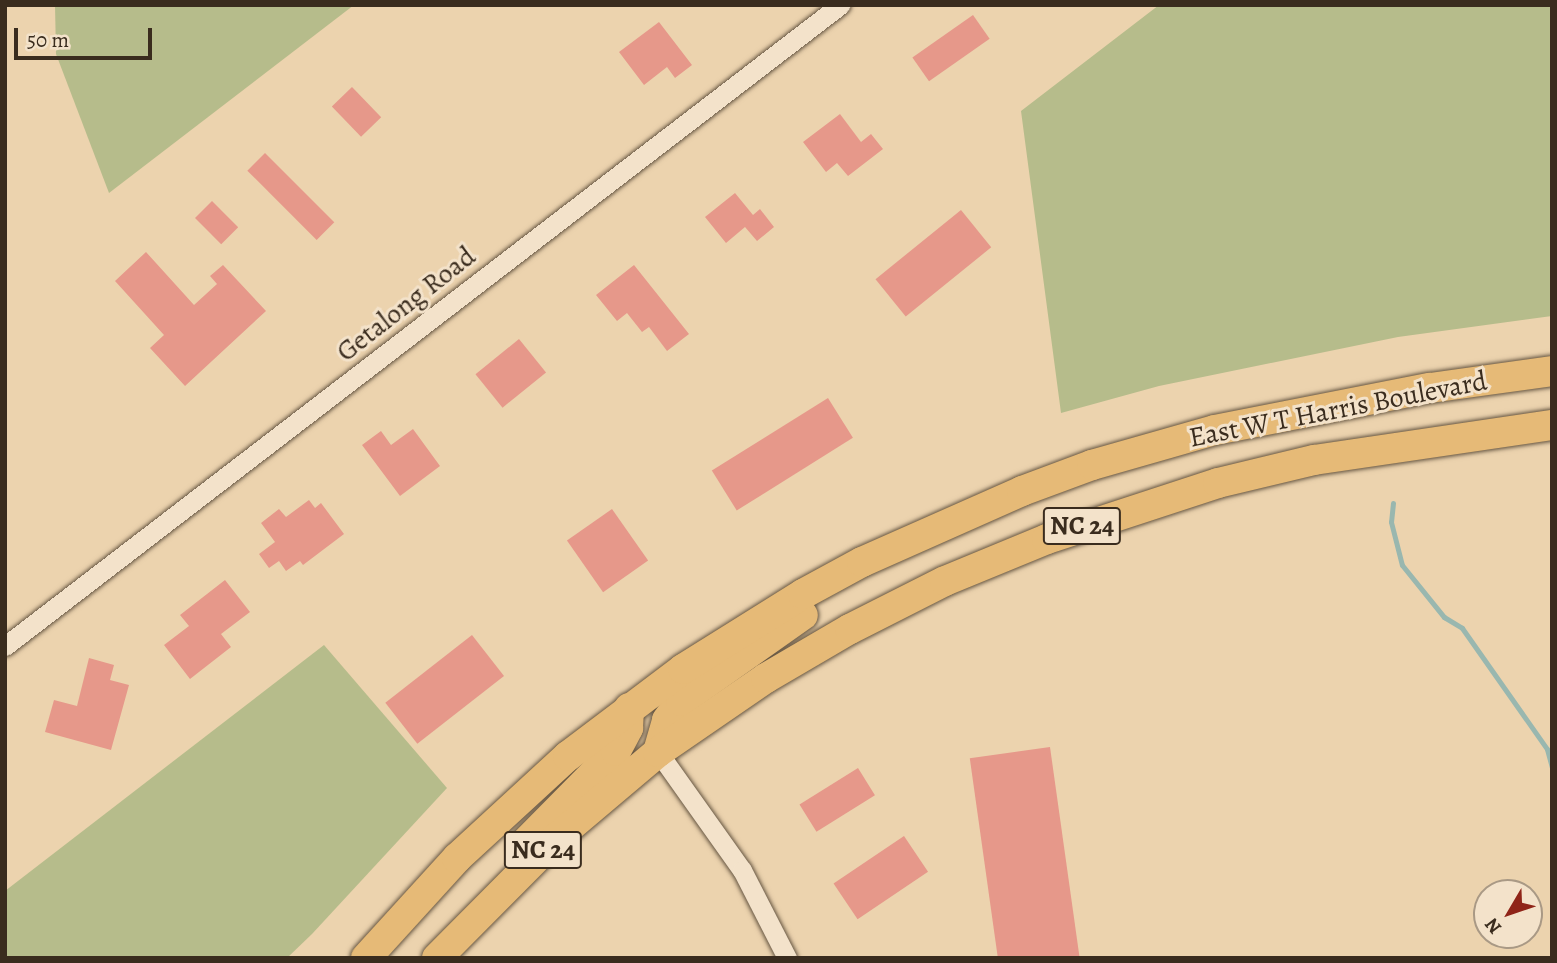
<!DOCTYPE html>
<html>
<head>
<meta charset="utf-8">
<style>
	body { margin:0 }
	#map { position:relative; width:1557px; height:963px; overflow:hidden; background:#ecd3ae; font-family:Alegreya,serif }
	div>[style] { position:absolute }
	.green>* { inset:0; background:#b6bc8b }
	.stream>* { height:5px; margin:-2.5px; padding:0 2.5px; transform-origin:2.5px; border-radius:2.5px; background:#99b7af }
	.building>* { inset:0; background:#e6988a; transform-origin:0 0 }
	.roads { filter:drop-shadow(0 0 2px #665642) drop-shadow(0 0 2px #665642) }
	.street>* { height:19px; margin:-9.5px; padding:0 9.5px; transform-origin:9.5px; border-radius:9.5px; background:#f3e2ca }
	.primary>* { height:30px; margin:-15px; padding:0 15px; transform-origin:15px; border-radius:15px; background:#e6ba77 }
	span { translate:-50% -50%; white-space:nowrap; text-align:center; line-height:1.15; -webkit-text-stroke:6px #f3e2ca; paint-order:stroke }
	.shield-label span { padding:2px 5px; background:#f3e2ca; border:2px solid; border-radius:5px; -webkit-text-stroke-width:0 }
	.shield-label { font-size:26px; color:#3a2c1e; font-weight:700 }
	.street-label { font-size:28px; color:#3a2c1e }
	.frame { position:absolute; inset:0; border:7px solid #3a2c1e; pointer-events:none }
	.north { position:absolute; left:1473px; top:879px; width:70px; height:70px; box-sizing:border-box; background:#f3e2ca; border:2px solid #a99985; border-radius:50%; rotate:231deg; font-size:19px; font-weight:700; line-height:28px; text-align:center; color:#3a2c1e }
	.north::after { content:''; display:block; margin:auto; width:24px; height:32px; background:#8f2418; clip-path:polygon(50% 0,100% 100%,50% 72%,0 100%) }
	.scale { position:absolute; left:14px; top:28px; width:138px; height:32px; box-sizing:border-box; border:4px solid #3a2c1e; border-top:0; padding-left:9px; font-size:21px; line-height:24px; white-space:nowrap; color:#3a2c1e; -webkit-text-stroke:5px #f3e2ca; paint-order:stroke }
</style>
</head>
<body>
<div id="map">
	<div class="green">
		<div style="clip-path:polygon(55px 5px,354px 5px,109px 193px,56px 54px)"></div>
		<div style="clip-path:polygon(1159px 5px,1552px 5px,1552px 316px,1398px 337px,1159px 386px,1061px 413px,1021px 111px)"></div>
		<div style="clip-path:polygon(324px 645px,447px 788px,312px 934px,287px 958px,5px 958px,5px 891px)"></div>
	</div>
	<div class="stream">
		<div style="left:1393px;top:503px;width:19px;rotate:96deg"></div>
		<div style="left:1391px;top:522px;width:44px;rotate:75.7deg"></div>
		<div style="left:1402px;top:565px;width:67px;rotate:51.1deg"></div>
		<div style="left:1444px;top:617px;width:21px;rotate:31deg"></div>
		<div style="left:1462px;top:628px;width:148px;rotate:54.9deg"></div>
		<div style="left:1547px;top:749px;width:20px;rotate:75deg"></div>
	</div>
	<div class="building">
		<div style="left:973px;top:15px;width:29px;height:74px;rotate:55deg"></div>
		<div style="clip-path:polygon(659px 22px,692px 65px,675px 78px,667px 67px,644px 85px,619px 52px)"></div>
		<div style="left:352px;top:87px;width:42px;height:28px;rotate:46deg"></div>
		<div style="clip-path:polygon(840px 114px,861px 142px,871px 134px,883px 149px,848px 176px,837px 163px,826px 172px,803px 142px)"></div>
		<div style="left:265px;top:153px;width:98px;height:25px;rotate:45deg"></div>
		<div style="clip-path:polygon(735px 193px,753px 215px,760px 209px,774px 227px,757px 241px,745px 227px,726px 243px,705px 217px)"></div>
		<div style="left:212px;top:201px;width:37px;height:24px;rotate:45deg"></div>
		<div style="left:961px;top:210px;width:48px;height:110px;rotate:51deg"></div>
		<div style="clip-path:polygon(146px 252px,194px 305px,217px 284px,210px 276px,223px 265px,266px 311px,185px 386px,150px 348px,164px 335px,115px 281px)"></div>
		<div style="clip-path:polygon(634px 265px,689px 334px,667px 351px,649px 327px,642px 332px,627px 313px,617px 321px,596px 295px)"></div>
		<div style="left:519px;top:339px;width:43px;height:56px;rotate:51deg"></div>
		<div style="left:828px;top:398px;width:47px;height:137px;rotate:58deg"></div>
		<div style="clip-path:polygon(413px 429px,440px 466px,400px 496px,362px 445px,381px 431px,391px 445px)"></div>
		<div style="clip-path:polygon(309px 500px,315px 508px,321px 503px,344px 534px,303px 565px,300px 561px,286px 571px,279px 561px,269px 568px,259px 554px,275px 542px,261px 523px,279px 509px,286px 517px)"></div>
		<div style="left:612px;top:509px;width:63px;height:55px;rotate:55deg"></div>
		<div style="clip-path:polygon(225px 580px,250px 612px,221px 634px,231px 647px,190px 679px,164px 645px,189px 626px,180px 615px)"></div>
		<div style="left:472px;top:635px;width:52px;height:110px;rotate:52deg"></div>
		<div style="clip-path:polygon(89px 658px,114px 665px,110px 680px,129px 685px,111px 750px,45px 732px,54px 700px,77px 706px)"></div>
		<div style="left:1050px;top:747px;width:213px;height:81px;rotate:82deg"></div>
		<div style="left:858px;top:768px;width:32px;height:69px;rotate:58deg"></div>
		<div style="left:904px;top:836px;width:43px;height:85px;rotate:56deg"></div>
	</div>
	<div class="roads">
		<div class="street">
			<div style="left:5px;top:646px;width:1053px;rotate:-37.51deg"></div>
			<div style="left:658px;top:752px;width:145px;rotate:54.6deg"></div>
			<div style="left:742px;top:870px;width:99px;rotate:62.9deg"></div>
		</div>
		<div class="primary">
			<div style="left:658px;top:752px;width:33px;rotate:-74deg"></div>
			<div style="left:667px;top:720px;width:24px;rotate:-54deg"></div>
			<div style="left:681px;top:701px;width:149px;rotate:-35.2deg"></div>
			<div style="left:523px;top:845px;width:132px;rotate:-45.3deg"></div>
			<div style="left:616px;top:751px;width:26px;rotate:-62deg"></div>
			<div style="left:628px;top:728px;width:20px;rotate:-87deg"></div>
			<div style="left:366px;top:958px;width:135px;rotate:-47.7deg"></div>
			<div style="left:457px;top:858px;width:151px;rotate:-42.6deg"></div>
			<div style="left:568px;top:756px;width:144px;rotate:-37.1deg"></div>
			<div style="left:683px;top:669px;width:142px;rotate:-32deg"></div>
			<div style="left:803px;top:594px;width:67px;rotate:-28.5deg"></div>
			<div style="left:862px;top:562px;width:175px;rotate:-23.9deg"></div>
			<div style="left:1022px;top:491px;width:75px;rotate:-20.4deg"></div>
			<div style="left:1092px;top:465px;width:128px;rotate:-15.9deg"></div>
			<div style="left:1215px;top:430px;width:219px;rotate:-11.1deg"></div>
			<div style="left:1430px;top:388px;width:123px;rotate:-7.9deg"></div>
			<div style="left:437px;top:958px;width:166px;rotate:-45.2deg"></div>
			<div style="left:554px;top:840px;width:136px;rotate:-40.2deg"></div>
			<div style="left:658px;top:752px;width:131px;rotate:-34.4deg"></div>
			<div style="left:766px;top:678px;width:97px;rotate:-30.3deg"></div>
			<div style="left:850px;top:629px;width:106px;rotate:-26.8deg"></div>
			<div style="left:945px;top:581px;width:110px;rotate:-22.4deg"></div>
			<div style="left:1047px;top:539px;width:180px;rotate:-18.1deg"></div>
			<div style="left:1218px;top:483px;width:99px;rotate:-13.5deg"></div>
			<div style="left:1314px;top:460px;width:241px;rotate:-8.4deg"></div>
		</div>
	</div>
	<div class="shield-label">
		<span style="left:1082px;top:526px">NC 24</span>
		<span style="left:543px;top:850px">NC 24</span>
	</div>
	<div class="street-label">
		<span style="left:406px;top:304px;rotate:-38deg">Getalong Road</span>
		<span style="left:1338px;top:409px;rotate:-11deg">East W T Harris Boulevard</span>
	</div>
	<div class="frame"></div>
	<div class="north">N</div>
	<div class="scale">50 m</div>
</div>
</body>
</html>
